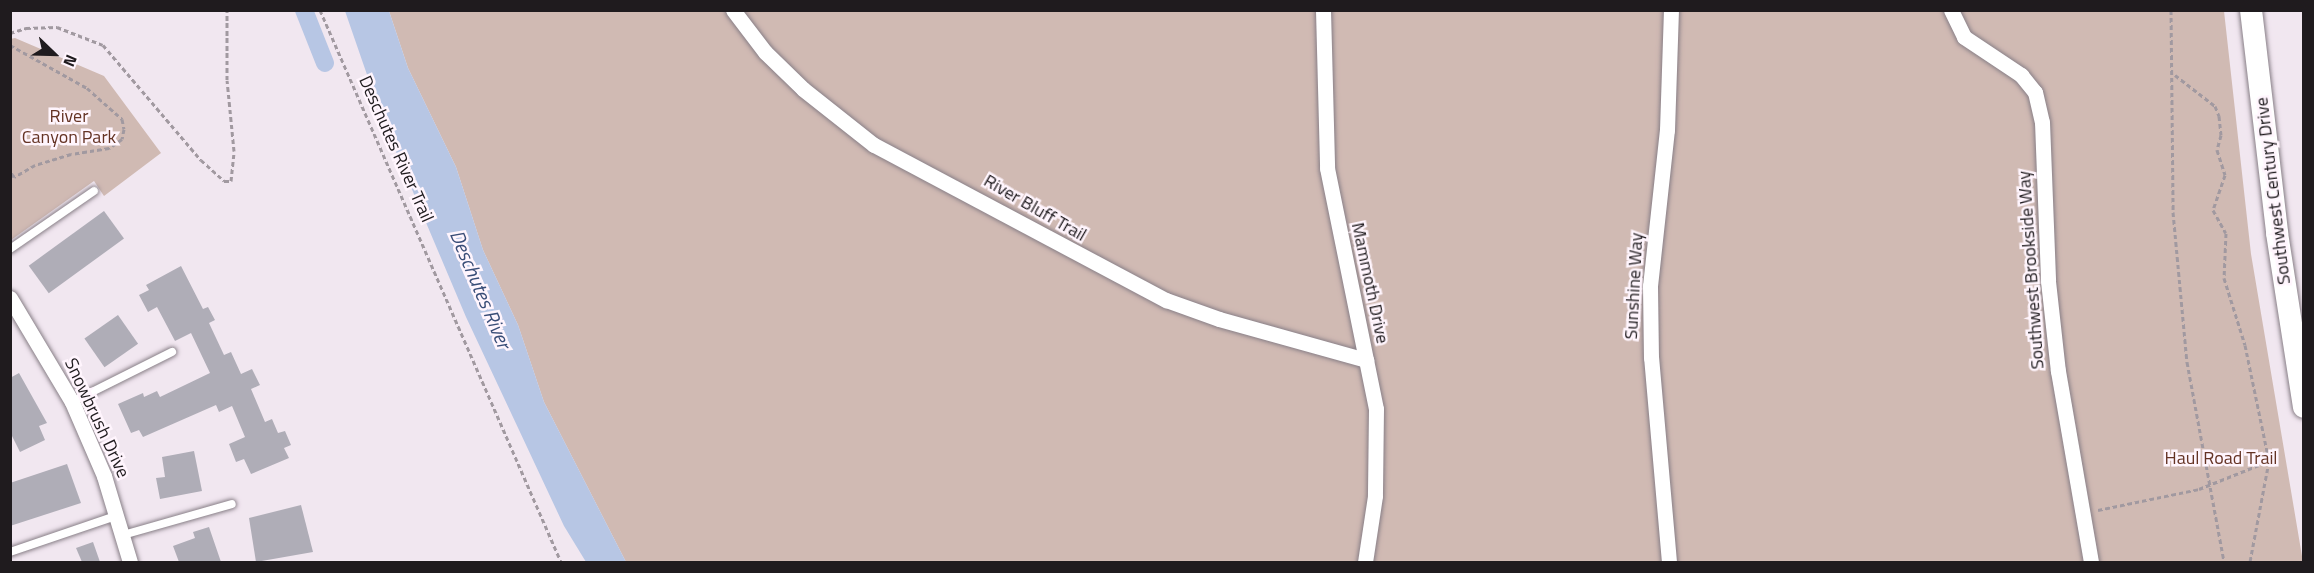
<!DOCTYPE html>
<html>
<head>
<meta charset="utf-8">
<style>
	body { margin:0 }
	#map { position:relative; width:2314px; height:573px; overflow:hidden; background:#f1e7f0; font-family:"Titillium Web",sans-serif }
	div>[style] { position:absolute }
	.green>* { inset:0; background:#d0bab3 }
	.water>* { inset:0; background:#b7c6e4 }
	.canal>* { height:18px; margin:-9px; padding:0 9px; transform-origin:9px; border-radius:9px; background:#b7c6e4 }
	.building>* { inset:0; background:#afadb7; transform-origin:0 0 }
	.path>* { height:3px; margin-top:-1.5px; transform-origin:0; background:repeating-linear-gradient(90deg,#a199a0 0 4.5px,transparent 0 7.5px) }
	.roads { filter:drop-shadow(0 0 2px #887f87) drop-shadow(0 0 2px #887f87) }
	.lane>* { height:8px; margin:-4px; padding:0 4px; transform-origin:4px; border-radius:4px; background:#fff }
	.street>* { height:15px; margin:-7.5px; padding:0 7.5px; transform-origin:7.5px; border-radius:7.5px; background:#fff }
	.secondary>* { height:22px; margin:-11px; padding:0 11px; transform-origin:11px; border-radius:11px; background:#fff }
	span { translate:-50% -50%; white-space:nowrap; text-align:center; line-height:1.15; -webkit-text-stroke:5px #fff5fd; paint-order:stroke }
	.park-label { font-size:18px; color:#643324 }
	.street-label { font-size:18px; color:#1f1b1e }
	.water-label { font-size:20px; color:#394d77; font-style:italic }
	.frame { position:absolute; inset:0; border:12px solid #1f1b1e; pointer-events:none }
	.north { position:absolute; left:24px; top:24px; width:60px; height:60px; -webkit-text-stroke:4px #fff5fd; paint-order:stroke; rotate:113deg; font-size:16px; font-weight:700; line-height:24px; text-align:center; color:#1f1b1e }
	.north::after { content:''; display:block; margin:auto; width:21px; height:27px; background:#1f1b1e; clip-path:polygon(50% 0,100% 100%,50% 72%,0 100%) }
</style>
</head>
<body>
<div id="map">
	<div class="green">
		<div style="clip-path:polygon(389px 11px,2224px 11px,2251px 254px,2303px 562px,626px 562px,544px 402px,518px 325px,483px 250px,456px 167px,408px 68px)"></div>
		<div style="clip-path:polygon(15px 38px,104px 76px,161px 153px,104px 196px,94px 181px,11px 240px,10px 39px)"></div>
	</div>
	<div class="water">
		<div style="clip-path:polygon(345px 11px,389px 11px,408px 68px,456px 167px,483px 250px,518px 325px,544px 402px,626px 562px,586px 562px,564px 526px,466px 317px,383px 121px)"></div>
	</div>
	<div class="canal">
		<div style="left:304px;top:10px;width:57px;rotate:68.4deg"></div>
	</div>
	<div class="building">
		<div style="left:104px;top:211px;width:34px;height:93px;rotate:54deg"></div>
		<div style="clip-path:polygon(181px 266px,203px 309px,208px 307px,215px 320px,209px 323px,224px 355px,231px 352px,241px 374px,252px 369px,260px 385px,251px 389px,265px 422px,272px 419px,278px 433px,285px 431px,291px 445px,284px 448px,289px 458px,251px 474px,244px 459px,236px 462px,229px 444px,245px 437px,232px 406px,219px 412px,216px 405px,143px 437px,139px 430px,131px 433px,118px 404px,143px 393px,144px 397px,157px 391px,160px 397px,210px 373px,191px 333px,175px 341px,157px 307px,148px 312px,139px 295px,149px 290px,146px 285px)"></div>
		<div style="left:118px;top:315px;width:35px;height:41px;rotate:55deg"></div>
		<div style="clip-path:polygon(19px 373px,47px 423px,39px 426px,45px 440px,20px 452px,10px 432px,10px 378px)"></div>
		<div style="clip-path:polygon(194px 451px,202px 491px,160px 499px,156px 478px,165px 477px,162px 457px)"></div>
		<div style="clip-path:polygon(67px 464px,81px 503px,10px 526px,10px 483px)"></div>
		<div style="clip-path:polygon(301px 505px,313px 552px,256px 562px,249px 518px)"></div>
		<div style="clip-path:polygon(209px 527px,221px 562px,179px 562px,173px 546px,195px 538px,193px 532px)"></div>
		<div style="clip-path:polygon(93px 542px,100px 562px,82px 562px,76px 548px)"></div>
	</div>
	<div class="path">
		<div style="left:320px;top:10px;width:602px;rotate:66.41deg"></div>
		<div style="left:2171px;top:10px;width:202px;rotate:89.4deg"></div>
		<div style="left:2173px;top:212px;width:151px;rotate:84.7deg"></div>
		<div style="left:2187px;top:362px;width:203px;rotate:79.5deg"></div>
		<div style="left:10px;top:33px;width:17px;rotate:-17deg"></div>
		<div style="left:26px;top:28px;width:31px;rotate:-2deg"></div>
		<div style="left:57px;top:27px;width:49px;rotate:21.4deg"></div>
		<div style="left:103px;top:45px;width:151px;rotate:49.6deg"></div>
		<div style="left:201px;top:160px;width:31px;rotate:42deg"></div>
		<div style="left:224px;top:181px;width:7px"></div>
		<div style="left:231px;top:181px;width:30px;rotate:-84deg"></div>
		<div style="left:234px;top:151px;width:71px;rotate:-95.6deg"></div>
		<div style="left:227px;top:80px;width:70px;rotate:-90deg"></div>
		<div style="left:10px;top:45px;width:88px;rotate:29.2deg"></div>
		<div style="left:87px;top:88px;width:47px;rotate:41.5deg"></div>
		<div style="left:122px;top:119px;width:10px;rotate:79deg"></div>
		<div style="left:124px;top:129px;width:10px;rotate:101deg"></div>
		<div style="left:122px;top:139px;width:16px;rotate:145deg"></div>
		<div style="left:109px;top:148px;width:38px;rotate:171deg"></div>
		<div style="left:71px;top:154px;width:38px;rotate:163deg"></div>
		<div style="left:35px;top:165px;width:24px;rotate:150deg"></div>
		<div style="left:14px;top:177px;width:7px;rotate:-124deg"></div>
		<div style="left:2175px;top:75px;width:51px;rotate:37.8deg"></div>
		<div style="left:2215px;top:106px;width:11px;rotate:68deg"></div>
		<div style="left:2219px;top:116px;width:19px;rotate:84deg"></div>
		<div style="left:2221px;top:135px;width:16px;rotate:105deg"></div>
		<div style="left:2217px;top:150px;width:26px;rotate:72deg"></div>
		<div style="left:2225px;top:175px;width:37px;rotate:109deg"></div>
		<div style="left:2213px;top:210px;width:26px;rotate:61deg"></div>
		<div style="left:2226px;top:233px;width:45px;rotate:92.5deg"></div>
		<div style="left:2224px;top:278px;width:70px;rotate:72.6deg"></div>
		<div style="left:2245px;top:345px;width:118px;rotate:78.3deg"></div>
		<div style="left:2269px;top:461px;width:103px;rotate:100.7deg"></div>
		<div style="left:2098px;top:510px;width:103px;rotate:-11.7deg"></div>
		<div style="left:2199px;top:489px;width:75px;rotate:-21.8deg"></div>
	</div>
	<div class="roads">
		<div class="lane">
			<div style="left:10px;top:249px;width:102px;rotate:-34.6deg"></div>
			<div style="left:72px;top:402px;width:112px;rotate:-26.6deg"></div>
			<div style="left:123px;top:535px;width:113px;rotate:-15.9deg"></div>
			<div style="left:10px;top:552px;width:112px;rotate:-18.8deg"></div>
		</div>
		<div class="street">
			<div style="left:733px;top:10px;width:53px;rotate:52.7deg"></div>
			<div style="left:765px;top:52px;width:53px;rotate:44.2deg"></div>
			<div style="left:803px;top:89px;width:90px;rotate:38.3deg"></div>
			<div style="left:874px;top:145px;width:331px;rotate:28deg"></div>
			<div style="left:1166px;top:300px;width:56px;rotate:19.7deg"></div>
			<div style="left:1219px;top:319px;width:153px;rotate:15.6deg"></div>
			<div style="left:1323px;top:10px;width:158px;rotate:88.5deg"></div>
			<div style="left:1327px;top:168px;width:246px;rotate:78.5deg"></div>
			<div style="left:1376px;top:409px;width:87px;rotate:90.7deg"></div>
			<div style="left:1375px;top:496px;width:67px;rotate:98.6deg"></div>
			<div style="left:1951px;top:10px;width:30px;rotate:64deg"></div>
			<div style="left:1964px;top:37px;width:69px;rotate:33.7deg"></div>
			<div style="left:2021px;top:75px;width:22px;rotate:51deg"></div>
			<div style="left:2035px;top:92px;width:31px;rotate:77deg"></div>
			<div style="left:2042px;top:122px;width:159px;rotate:87.8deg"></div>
			<div style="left:2048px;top:281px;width:91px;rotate:83.7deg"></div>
			<div style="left:2058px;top:371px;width:194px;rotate:80.2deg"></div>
			<div style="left:10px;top:298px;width:121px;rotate:59.2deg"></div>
			<div style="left:72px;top:402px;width:81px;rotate:66.6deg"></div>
			<div style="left:104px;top:476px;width:90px;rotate:73.2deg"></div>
			<div style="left:1669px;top:562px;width:205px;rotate:-95deg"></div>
			<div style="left:1651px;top:358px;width:72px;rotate:-90.8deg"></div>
			<div style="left:1650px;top:286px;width:157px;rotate:-83.8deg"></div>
			<div style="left:1667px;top:130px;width:120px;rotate:-88.1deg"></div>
		</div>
		<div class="secondary">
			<div style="left:2251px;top:10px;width:225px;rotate:83.3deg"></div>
			<div style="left:2277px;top:233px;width:176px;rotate:81.2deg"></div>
		</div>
	</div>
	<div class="park-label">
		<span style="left:69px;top:127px">River<br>Canyon Park</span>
		<span style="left:2221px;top:458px">Haul Road Trail</span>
	</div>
	<div class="street-label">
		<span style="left:396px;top:149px;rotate:66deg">Deschutes River Trail</span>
		<span style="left:2273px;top:191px;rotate:-97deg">Southwest Century Drive</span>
		<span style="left:1035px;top:208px;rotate:30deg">River Bluff Trail</span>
		<span style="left:2031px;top:270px;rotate:-94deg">Southwest Brookside Way</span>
		<span style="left:1370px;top:283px;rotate:78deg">Mammoth Drive</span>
		<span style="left:1634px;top:286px;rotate:-87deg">Sunshine Way</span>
		<span style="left:97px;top:418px;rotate:65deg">Snowbrush Drive</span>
	</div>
	<div class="water-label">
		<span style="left:481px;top:289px;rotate:67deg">Deschutes River</span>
	</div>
	<div class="frame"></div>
	<div class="north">N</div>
</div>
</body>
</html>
